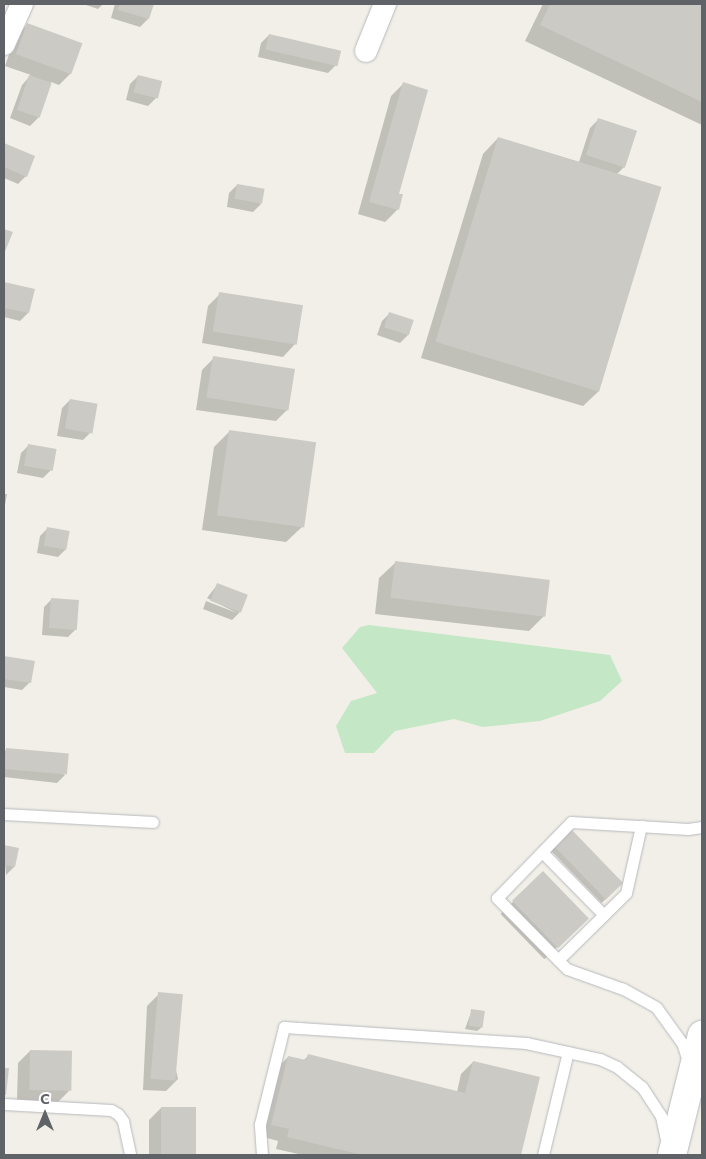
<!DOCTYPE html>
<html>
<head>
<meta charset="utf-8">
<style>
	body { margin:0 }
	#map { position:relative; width:706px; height:1159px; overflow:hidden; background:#f1efe7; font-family:Commissioner,sans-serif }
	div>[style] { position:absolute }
	.green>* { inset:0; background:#c4e8c5 }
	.shadow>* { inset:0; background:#0003; transform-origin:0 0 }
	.building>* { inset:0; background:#cccac4; transform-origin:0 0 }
	.roads { filter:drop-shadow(0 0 1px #b7b9be) drop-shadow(0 0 1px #b7b9be) }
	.service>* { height:11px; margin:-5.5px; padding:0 5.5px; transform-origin:5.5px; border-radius:5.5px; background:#fff }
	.minor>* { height:22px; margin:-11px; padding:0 11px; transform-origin:11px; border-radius:11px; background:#fff }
	.tertiary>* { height:28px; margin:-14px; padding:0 14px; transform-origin:14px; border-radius:14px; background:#fff }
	span { translate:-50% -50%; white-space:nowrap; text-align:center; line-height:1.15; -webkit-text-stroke:5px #fff; paint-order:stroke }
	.frame { position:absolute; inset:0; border:5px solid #5f6267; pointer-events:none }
	.north { position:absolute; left:20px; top:1089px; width:50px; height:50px; -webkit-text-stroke:4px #fff; paint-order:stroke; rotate:0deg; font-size:14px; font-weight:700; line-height:20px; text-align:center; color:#5f6267 }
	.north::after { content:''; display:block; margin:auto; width:18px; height:22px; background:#5f6267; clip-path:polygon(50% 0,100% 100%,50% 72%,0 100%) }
</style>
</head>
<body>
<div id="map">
	<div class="green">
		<div style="clip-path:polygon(369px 625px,610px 655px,622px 681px,600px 701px,540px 721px,483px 727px,454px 719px,395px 731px,374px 753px,345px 753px,336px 726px,351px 701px,377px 693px,342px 648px,360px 627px)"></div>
	</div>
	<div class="shadow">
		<div style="clip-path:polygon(83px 4px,103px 4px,98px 9px)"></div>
		<div style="clip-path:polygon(115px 4px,153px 4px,148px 19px,140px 27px,111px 18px)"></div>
		<div style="clip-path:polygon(543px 4px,702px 4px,702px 125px,525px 41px)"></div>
		<div style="clip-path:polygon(27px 25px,71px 73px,59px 85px,51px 82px,38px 118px,30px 126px,10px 118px,22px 85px,31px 75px,5px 66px,15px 37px)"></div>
		<div style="clip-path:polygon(269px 35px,336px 65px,328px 73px,258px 57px,261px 43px)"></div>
		<div style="clip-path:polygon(138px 76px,156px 98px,148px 106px,126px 100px,130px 84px)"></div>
		<div style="clip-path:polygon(403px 84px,398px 194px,401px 195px,397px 210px,385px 222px,358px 214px,391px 96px)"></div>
		<div style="clip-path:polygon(598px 120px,624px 167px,617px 174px,660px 187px,599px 391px,583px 406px,421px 358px,483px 154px,498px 138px,579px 162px,590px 128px)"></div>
		<div style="clip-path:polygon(4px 145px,34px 157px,26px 176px,18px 184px,4px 178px)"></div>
		<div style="clip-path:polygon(237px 185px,261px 204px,253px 212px,227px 207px,229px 193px)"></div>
		<div style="clip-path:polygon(4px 283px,33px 290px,28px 313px,20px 321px,4px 317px)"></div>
		<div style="clip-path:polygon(220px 294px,295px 344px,283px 357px,202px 343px,208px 306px)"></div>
		<div style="clip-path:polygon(390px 313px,413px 321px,408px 335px,400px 343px,377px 335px,382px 321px)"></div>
		<div style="clip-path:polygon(214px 358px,288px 409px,276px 421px,196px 410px,202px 370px)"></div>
		<div style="clip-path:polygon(70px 400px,91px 432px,83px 440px,57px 436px,62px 408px)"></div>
		<div style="clip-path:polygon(230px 431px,302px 527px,286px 542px,202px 530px,214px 447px)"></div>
		<div style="clip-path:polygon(29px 445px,51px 470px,43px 478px,17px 473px,21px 453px)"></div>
		<div style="clip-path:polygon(4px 494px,7px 494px,4px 510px)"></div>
		<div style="clip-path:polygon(48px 528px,66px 549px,58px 557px,37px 553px,40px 536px)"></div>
		<div style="clip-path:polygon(395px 563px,545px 615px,529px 631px,375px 614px,379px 578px)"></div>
		<div style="clip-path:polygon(217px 585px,240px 612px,232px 620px,203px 609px,206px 601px,237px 613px,207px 598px)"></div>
		<div style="clip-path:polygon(52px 599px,76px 629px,68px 637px,42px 635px,44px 607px)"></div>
		<div style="clip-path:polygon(4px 657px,33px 662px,30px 682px,22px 690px,4px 687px)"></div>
		<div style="clip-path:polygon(7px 749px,65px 775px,57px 783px,4px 777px,4px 752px)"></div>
		<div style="left:571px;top:831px;width:73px;height:28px;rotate:46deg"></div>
		<div style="clip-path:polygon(4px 846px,18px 849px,14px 867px,6px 875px)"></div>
		<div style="left:543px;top:873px;width:63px;height:59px;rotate:46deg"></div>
		<div style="clip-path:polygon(159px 994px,178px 1079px,166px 1091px,143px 1090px,147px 1006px)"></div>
		<div style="clip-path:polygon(472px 1010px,481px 1028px,477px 1031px,465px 1029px)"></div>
		<div style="clip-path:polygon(30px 1051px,69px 1091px,57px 1103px,17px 1101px,18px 1063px)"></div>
		<div style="clip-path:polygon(308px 1056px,457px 1092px,461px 1074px,473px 1062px,538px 1078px,519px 1155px,303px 1155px,276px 1149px,278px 1141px,260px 1136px,276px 1069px,288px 1057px,303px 1061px)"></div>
		<div style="clip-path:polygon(161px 1108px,194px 1108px,194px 1155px,149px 1155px,149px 1120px)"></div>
	</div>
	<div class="building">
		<div style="clip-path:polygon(120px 4px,154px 4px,149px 19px,118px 10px)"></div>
		<div style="clip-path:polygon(550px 4px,702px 4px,702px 102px,540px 25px)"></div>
		<div style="left:27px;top:23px;width:59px;height:33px;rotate:20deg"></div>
		<div style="left:269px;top:34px;width:74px;height:16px;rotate:13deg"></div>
		<div style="left:29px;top:75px;width:24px;height:37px;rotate:19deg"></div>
		<div style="left:138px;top:75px;width:25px;height:18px;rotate:14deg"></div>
		<div style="clip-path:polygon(403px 82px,428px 90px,399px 194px,403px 194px,399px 210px,369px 202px)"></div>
		<div style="left:598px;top:118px;width:41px;height:39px;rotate:18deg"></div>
		<div style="left:498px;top:137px;width:171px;height:214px;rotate:17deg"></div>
		<div style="clip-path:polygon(4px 143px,35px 156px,27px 177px,4px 167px)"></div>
		<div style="left:237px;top:184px;width:28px;height:15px;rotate:10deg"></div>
		<div style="clip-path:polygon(4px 229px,13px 232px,4px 254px)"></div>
		<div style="clip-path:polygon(4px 282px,35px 289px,29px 313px,4px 308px)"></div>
		<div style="left:219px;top:292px;width:85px;height:40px;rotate:9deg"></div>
		<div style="left:389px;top:312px;width:26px;height:16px;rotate:18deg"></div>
		<div style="left:213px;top:356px;width:83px;height:42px;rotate:9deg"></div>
		<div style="left:70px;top:399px;width:28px;height:30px;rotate:10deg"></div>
		<div style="left:229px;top:430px;width:88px;height:86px;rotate:8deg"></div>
		<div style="left:28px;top:444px;width:29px;height:22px;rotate:10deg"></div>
		<div style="left:47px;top:527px;width:23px;height:19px;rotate:10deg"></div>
		<div style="left:395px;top:561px;width:156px;height:37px;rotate:7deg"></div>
		<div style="left:217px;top:583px;width:33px;height:19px;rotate:21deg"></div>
		<div style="left:51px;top:598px;width:28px;height:30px;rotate:4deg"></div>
		<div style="clip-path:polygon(4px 656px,35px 661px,31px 683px,4px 679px)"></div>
		<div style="left:6px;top:748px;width:63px;height:21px;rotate:5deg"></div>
		<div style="left:571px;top:829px;width:75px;height:24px;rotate:46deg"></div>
		<div style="clip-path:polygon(4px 845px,19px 848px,15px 867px,4px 865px)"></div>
		<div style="left:543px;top:871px;width:66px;height:43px;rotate:46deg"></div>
		<div style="left:158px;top:992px;width:25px;height:87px;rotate:5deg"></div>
		<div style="left:471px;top:1009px;width:14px;height:17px;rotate:8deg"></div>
		<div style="left:30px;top:1050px;width:42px;height:40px;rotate:1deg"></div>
		<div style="clip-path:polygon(308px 1054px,465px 1093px,473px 1061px,540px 1077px,521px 1155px,362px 1155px,287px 1137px,289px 1129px,271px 1125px,288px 1056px,306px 1060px)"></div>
		<div style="clip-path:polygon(4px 1068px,9px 1068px,6px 1095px,4px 1095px)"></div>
		<div style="left:161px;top:1107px;width:35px;height:48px"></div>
	</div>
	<div class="roads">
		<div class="service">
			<div style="left:4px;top:814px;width:149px;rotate:3.1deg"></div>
			<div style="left:542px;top:852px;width:88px;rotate:45.5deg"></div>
			<div style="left:558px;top:960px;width:95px;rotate:-44.6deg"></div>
			<div style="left:626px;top:893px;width:69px;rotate:-77.4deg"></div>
			<div style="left:689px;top:1064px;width:22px;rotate:-108deg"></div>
			<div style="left:682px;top:1043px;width:44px;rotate:-125.8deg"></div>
			<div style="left:656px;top:1007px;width:38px;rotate:-151deg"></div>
			<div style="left:623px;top:989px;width:59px;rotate:-160.3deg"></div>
			<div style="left:567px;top:969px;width:100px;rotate:-134.6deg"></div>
			<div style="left:497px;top:898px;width:106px;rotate:-45.8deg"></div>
			<div style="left:571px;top:822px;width:117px;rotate:3.4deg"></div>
			<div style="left:688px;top:829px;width:14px;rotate:-8deg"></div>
			<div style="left:4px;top:1104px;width:107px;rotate:3.2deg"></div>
			<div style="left:111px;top:1110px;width:8px;rotate:30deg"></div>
			<div style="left:118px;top:1114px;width:9px;rotate:54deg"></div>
			<div style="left:123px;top:1121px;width:35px;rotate:78deg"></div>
			<div style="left:262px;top:1155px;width:31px;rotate:-94deg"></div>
			<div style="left:260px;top:1124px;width:100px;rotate:-76.1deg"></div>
			<div style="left:284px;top:1027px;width:243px;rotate:3.8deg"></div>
			<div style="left:526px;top:1043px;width:76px;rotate:12.2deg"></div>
			<div style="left:600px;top:1059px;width:19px;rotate:25deg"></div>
			<div style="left:617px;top:1067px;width:32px;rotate:39deg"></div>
			<div style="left:642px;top:1087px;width:35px;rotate:57deg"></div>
			<div style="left:661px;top:1116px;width:29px;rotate:78deg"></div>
			<div style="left:543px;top:1155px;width:106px;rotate:-76.4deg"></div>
		</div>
		<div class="minor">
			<div style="left:4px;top:44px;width:44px;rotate:-65.8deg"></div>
			<div style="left:366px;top:51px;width:51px;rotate:-68deg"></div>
		</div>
		<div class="tertiary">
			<div style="left:672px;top:1155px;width:124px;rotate:-76deg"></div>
		</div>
	</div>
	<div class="frame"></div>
	<div class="north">С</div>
</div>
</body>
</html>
